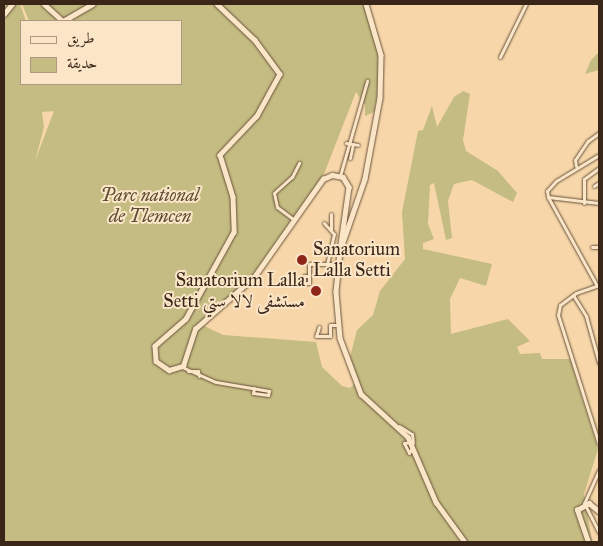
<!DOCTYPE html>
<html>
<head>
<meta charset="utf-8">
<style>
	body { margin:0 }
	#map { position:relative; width:603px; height:546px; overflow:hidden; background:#f7d7a9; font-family:"IM FELL Great Primer",Amiri,serif }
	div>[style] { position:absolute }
	.green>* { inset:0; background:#c4bc82 }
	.roads { filter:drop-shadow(0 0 1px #69523d) drop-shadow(0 0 1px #69523d) }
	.minor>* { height:3px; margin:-1.5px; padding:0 1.5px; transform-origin:1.5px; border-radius:1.5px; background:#fae5c7 }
	.secondary>* { height:4.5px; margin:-2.25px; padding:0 2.25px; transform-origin:2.25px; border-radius:2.25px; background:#fae5c7 }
	.dots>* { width:14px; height:14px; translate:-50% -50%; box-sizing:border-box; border:2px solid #fae5c7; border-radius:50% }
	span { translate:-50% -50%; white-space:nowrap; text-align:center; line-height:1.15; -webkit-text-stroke:4px #fae5c7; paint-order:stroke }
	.park-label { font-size:18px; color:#5c4c33; font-style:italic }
	.poi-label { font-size:18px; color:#3a2619 }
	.left { translate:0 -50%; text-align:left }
	.right { translate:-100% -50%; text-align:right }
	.frame { position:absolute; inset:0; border:5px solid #3a2619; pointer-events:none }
	.legend { position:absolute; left:20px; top:20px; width:162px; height:65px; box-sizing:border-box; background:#fae5c7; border:1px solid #ad9981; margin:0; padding:6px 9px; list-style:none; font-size:15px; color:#3a2619 }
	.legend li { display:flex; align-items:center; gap:10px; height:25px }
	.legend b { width:25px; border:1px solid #ad9981 }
</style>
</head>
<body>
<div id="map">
	<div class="green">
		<div style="clip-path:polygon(evenodd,4px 4px,20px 4px,26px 21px,21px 21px,21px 84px,181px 84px,181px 21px,29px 21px,22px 4px,365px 4px,377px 39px,379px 86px,374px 112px,365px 116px,365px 105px,356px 92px,324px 174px,252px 276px,200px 324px,223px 335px,316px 342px,322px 367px,342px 386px,350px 388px,357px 381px,350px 357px,357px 330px,373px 315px,380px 291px,405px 259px,402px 212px,418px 131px,423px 130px,432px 106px,437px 127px,454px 97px,463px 91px,470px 94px,463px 140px,466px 151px,498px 171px,517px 193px,513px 202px,472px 180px,454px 184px,448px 201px,452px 238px,446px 240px,434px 183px,430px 185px,428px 224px,434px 239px,423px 243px,423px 249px,492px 264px,486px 286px,460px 278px,450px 299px,451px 334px,508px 319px,530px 341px,517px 347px,520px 354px,540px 353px,542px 359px,570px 359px,598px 449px,584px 494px,592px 542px,4px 542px,4px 4px,54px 111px,35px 161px,44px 127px,42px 112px,54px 111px)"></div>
		<div style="clip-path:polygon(599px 52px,599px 70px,585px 74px,591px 60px)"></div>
	</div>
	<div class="roads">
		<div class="minor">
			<div style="left:500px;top:57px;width:59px;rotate:-63.9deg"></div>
			<div style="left:346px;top:143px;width:12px;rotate:9deg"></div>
			<div style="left:350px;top:158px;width:14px;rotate:-78deg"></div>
			<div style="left:576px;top:166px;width:6px;rotate:-99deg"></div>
			<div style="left:575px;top:160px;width:23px;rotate:-56deg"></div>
			<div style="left:588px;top:141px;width:14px;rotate:-36deg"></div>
			<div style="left:340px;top:176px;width:99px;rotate:-74.1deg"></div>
			<div style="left:594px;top:186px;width:6px;rotate:-31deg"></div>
			<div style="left:548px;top:197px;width:6px;rotate:-99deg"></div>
			<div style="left:547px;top:191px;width:13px;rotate:-48deg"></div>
			<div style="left:556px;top:181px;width:50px;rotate:-31.2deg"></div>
			<div style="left:584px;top:203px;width:24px;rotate:-90deg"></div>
			<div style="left:584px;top:179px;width:19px;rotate:-36deg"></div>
			<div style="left:331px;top:214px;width:16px;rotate:90deg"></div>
			<div style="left:293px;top:219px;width:20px;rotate:-143deg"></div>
			<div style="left:277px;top:207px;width:14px;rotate:-102deg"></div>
			<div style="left:274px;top:193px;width:24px;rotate:-42deg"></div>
			<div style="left:292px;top:177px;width:16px;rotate:-63deg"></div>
			<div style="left:324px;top:223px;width:15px;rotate:48deg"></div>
			<div style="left:334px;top:234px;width:31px;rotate:103deg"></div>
			<div style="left:592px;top:247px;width:7px"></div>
			<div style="left:309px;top:276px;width:5px;rotate:180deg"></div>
			<div style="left:304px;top:276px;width:7px;rotate:90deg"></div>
			<div style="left:304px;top:283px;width:5px"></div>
			<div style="left:309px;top:283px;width:19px;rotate:-90deg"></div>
			<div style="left:309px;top:264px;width:29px"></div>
			<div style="left:596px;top:284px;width:99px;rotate:-118.9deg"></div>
			<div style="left:548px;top:197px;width:51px;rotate:6.7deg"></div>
			<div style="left:599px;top:285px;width:24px;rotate:161deg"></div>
			<div style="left:576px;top:293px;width:20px;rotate:143deg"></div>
			<div style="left:560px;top:305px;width:10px;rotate:101deg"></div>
			<div style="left:558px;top:315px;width:135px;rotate:72.4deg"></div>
			<div style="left:573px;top:295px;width:25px;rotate:58deg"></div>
			<div style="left:586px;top:316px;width:49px;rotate:74.5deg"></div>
			<div style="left:319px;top:327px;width:9px;rotate:108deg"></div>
			<div style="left:316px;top:336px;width:14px"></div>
			<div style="left:330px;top:336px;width:11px;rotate:-90deg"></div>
			<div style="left:330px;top:325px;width:8px"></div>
			<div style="left:182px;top:367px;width:37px;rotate:24deg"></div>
			<div style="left:216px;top:382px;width:54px;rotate:9.6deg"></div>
			<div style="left:269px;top:391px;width:4px;rotate:104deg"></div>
			<div style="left:268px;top:395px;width:15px;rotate:-172deg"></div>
			<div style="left:253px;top:393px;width:5px;rotate:-79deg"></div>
			<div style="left:188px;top:371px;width:10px"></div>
			<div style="left:198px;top:371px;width:5px;rotate:79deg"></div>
			<div style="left:399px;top:426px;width:15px;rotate:32deg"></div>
			<div style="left:412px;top:434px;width:9px;rotate:84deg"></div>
			<div style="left:411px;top:442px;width:7px;rotate:172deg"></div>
			<div style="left:404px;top:443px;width:11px;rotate:63deg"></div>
			<div style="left:409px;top:453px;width:6px;rotate:-59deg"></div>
			<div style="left:599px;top:470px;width:36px;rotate:114deg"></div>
			<div style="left:584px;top:503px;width:33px;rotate:63deg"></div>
		</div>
		<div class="secondary">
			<div style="left:44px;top:4px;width:25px;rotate:42deg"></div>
			<div style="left:63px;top:21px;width:34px;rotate:-30deg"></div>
			<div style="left:217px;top:4px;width:52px;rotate:43.5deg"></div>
			<div style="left:255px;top:40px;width:42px;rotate:53.7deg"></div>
			<div style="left:280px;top:74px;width:48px;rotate:118.7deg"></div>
			<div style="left:257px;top:116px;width:54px;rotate:133.5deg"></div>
			<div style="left:220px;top:155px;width:44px;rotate:72.8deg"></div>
			<div style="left:233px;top:197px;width:35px;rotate:88deg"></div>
			<div style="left:234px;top:232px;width:99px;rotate:118.9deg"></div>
			<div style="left:186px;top:319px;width:41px;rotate:138.9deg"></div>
			<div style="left:155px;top:346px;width:15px;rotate:86deg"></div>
			<div style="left:156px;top:361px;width:16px;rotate:35deg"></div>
			<div style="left:169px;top:370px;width:15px;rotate:-16deg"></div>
			<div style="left:183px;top:366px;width:39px;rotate:-72deg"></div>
			<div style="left:195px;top:329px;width:79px;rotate:-41.4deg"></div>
			<div style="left:254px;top:277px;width:120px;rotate:-54.9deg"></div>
			<div style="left:323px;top:179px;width:10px;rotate:-24deg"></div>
			<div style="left:332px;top:175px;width:11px;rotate:10deg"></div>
			<div style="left:343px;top:177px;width:12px;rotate:59deg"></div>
			<div style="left:349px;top:187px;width:65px;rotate:98deg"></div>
			<div style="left:366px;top:4px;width:53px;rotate:73.6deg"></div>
			<div style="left:381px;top:55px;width:43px;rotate:91.3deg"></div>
			<div style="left:380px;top:98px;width:82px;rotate:100.5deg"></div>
			<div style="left:365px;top:179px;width:76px;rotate:109.1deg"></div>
			<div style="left:340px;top:251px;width:41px;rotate:95.6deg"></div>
			<div style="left:336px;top:292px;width:46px;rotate:85deg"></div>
			<div style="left:340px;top:338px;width:60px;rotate:69.4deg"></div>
			<div style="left:361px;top:394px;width:64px;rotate:42.5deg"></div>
			<div style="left:408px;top:437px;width:71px;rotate:66.7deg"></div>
			<div style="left:436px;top:502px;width:49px;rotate:54.1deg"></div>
			<div style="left:4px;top:14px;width:13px;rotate:-51deg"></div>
			<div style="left:588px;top:542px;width:34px;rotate:-109deg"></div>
			<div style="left:577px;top:510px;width:14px;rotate:-30deg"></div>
			<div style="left:589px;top:503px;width:13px;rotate:39deg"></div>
		</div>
	</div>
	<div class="dots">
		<div style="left:302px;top:260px;background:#8f2418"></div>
		<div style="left:316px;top:291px;background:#8f2418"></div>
	</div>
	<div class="park-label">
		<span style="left:150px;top:206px">Parc national<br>de Tlemcen</span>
	</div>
	<div class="poi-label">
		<span class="left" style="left:313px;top:260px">Sanatorium<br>Lalla Setti</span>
		<span class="right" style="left:305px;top:291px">Sanatorium Lalla<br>Setti مستشفى لالا ستي</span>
	</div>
	<div class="frame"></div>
	<ul class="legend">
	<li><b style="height:6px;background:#fae5c7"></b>طريق</li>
	<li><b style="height:14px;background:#c4bc82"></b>حديقة</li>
	</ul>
</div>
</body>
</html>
